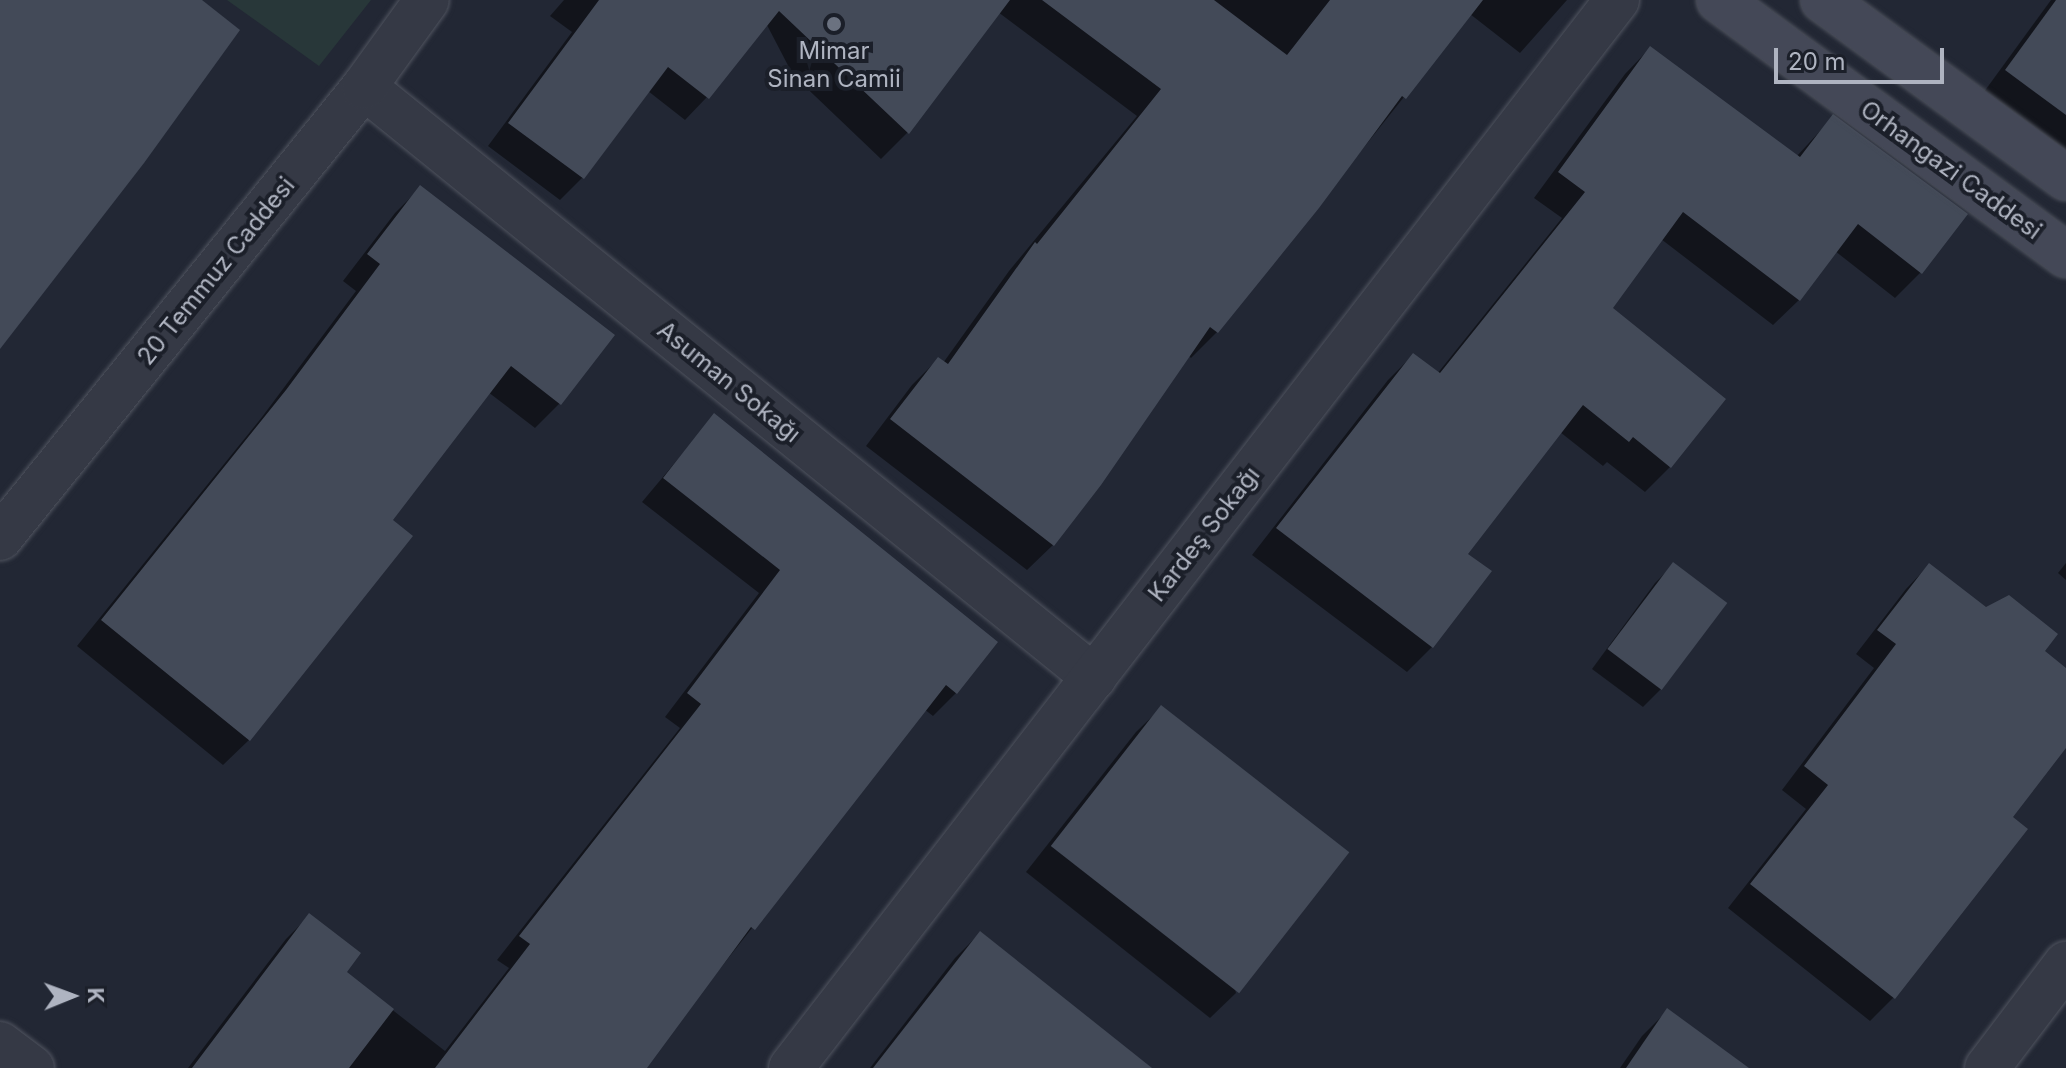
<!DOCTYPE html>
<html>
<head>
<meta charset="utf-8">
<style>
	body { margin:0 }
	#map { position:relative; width:2066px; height:1068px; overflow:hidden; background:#222734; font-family:Inter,sans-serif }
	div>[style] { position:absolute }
	.green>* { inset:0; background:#283739 }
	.shadow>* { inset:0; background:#0007 }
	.building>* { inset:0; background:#434a58; transform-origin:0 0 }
	.roads { filter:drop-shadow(0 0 2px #50545f) drop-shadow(0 0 2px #50545f) }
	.street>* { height:44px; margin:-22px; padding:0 22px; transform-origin:22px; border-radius:22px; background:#353945 }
	.secondary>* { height:44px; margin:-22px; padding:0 22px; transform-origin:22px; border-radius:22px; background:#444857 }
	.dots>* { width:22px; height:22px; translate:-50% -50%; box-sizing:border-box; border:4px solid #1b1f29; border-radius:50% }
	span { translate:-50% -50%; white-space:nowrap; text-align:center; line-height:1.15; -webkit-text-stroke:8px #1b1f29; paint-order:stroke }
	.poi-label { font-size:24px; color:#afb4c1 }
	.street-label { font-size:24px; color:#afb4c1 }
	.north { position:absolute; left:32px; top:956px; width:80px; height:80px; -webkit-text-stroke:6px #1b1f29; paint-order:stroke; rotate:89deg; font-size:22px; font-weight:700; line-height:32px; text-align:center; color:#afb4c1 }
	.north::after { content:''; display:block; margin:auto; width:28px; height:36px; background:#afb4c1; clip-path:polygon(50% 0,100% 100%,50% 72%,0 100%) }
	.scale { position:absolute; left:1774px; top:48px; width:170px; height:36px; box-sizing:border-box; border:4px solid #afb4c1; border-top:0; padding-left:10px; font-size:24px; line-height:28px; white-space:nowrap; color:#afb4c1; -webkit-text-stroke:6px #1b1f29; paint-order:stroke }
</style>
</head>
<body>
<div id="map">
	<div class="green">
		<div style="clip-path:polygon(227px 0,371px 0,319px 66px)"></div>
	</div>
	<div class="shadow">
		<div style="clip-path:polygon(564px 0,713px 0,707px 97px,685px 120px,648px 91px,582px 178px,560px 200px,488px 146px,572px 32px,550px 16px)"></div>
		<div style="clip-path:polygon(754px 0,1567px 0,1520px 53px,1470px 14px,1217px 332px,1191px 358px,1188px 355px,1053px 545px,1027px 570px,866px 446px,912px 385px,938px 359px,943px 363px,1009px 271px,1137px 116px,998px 12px,907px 133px,881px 159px,793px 75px)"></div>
		<div style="clip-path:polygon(2051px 0,2066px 0,2066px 158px,1981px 96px)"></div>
		<div style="clip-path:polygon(1650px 48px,1796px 157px,1833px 117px,1965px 215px,1920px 273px,1895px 298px,1835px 251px,1799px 300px,1773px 325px,1661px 239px,1610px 308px,1670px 467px,1645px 492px,1607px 462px,1603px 466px,1560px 432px,1465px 554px,1432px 647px,1407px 672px,1252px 555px,1388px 380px,1413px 355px,1437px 374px,1562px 218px,1534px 198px,1625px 74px)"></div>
		<div style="clip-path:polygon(420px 188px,560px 403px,535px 428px,488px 392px,390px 521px,410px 537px,249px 740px,223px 765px,77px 646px,262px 417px,356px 291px,343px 281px,395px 213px)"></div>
		<div style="clip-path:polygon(714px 416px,956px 693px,933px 716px,924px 709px,642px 1068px,188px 1068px,286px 939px,309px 916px,344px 972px,445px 1051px,509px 968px,497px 960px,680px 728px,665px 717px,759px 593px,642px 502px)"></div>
		<div style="clip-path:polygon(2066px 563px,2066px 580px,2058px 573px)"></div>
		<div style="clip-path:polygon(1673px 565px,1724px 603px,1661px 689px,1643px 707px,1592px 669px,1655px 583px)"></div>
		<div style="clip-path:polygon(1929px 565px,2066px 670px,2066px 745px,2010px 818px,1894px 997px,1870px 1021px,1728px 908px,1806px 809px,1782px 790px,1874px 668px,1856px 654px,1906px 589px)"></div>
		<div style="clip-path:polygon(1162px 707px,1236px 993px,1210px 1018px,1026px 872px,1136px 732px)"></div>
		<div style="clip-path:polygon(980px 933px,1104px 1068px,870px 1068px,955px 958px)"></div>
		<div style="clip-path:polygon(1668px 1010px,1745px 1068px,1620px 1068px,1642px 1036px)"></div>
	</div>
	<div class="building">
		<div style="clip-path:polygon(0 0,202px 0,240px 30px,144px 163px,0 349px)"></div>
		<div style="clip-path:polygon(599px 0,1010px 0,909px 134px,779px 11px,709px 99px,668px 67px,584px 179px,508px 123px)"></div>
		<div style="clip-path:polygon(1042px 0,1214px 0,1287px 55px,1330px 0,1483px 0,1406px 99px,1402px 96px,1319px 208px,1218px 333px,1210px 327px,1101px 485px,1054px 546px,890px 419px,938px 357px,948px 364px,1035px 242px,1037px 244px,1161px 89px)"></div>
		<div style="clip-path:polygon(2056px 0,2066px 0,2066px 115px,2005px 70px)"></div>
		<div style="clip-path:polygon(1650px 46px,1800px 157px,1833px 114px,1968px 214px,1922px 274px,1858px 224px,1800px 301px,1683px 212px,1613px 308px,1726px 399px,1671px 468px,1633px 437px,1629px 442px,1583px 405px,1468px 554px,1492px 571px,1433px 648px,1276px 528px,1413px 353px,1440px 373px,1585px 192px,1558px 172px)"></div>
		<div style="clip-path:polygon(420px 185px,615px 335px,561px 405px,511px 366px,393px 520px,413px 536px,250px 741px,101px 620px,286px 390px,380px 264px,367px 254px)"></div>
		<div style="clip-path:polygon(714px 413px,998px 642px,957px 694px,946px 685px,755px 930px,751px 927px,647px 1068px,435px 1068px,530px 944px,519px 936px,701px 704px,687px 693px,780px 570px,663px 478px)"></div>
		<div style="left:1673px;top:562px;width:68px;height:109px;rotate:37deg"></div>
		<div style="clip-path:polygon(1929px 563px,1986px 607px,2009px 595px,2058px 634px,2045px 651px,2066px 668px,2066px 748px,2013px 817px,2028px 829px,1895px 999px,1750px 884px,1828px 785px,1804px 766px,1896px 644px,1877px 630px)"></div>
		<div style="left:1161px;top:705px;width:239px;height:179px;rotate:38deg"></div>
		<div style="clip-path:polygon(309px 913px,361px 953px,347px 972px,394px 1009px,349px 1068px,192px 1068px)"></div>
		<div style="clip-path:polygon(980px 931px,1152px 1068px,873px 1068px)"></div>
		<div style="clip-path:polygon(1667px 1008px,1749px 1068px,1626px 1068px)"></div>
	</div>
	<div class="roads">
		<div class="street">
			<div style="left:364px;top:87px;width:939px;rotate:38.95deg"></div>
			<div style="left:0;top:538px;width:580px;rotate:-51.09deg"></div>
			<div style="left:364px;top:87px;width:107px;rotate:-54.1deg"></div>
			<div style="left:0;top:1044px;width:40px;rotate:37deg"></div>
			<div style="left:791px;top:1068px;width:1350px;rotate:-52.28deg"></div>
			<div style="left:1987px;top:1068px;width:131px;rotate:-52.8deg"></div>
		</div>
		<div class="secondary">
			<div style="left:1719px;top:0;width:431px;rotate:36.3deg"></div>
			<div style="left:1823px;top:0;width:301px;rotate:36.2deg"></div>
		</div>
	</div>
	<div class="dots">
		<div style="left:834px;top:24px;background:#6b7280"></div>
	</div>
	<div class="poi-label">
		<span style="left:834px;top:65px">Mimar<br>Sinan Camii</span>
	</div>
	<div class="street-label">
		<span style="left:1951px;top:170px;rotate:36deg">Orhangazi Caddesi</span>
		<span style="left:216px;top:271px;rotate:-51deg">20 Temmuz Caddesi</span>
		<span style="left:729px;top:382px;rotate:39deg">Asuman Sokağı</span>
		<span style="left:1204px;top:534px;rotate:-52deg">Kardeş Sokağı</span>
	</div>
	<div class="north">K</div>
	<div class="scale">20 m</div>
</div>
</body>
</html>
